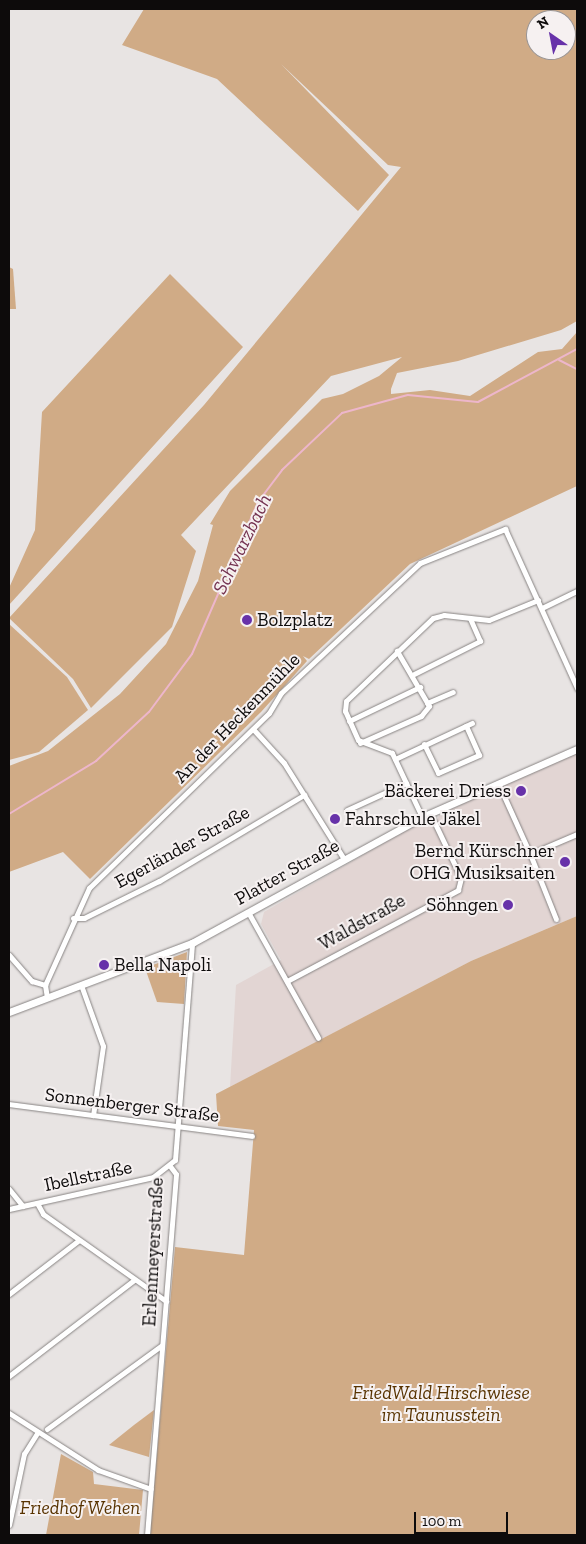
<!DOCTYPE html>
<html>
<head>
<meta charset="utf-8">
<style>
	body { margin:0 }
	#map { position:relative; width:586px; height:1544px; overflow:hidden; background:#e8e4e3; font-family:"Zilla Slab",serif }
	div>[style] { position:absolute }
	.built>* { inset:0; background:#e2d5d3 }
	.green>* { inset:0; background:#d0ab86 }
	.stream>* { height:2px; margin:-1px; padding:0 1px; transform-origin:1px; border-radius:1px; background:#edb6cb }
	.roads { filter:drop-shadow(0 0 1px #888483) drop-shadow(0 0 1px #888483) }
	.street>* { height:5px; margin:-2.5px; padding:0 2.5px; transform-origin:2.5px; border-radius:2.5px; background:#fff }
	.secondary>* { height:7px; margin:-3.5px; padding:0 3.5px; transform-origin:3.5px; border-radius:3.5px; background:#fff }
	.dots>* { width:14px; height:14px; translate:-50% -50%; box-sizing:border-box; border:2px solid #f6f1f1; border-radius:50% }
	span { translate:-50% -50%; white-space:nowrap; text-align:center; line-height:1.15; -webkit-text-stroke:4px #f6f1f1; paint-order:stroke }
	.poi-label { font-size:19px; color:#0d0b0b }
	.left { translate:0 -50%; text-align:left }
	.right { translate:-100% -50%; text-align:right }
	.street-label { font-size:19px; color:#0d0b0b }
	.park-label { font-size:19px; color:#583300; font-style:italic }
	.water-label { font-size:20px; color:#743250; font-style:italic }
	.frame { position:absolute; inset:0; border:10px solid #0d0b0b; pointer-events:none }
	.north { position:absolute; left:526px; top:10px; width:50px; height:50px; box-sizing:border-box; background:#f6f1f1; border:1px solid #999595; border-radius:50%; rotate:327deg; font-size:14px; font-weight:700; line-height:20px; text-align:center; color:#0d0b0b }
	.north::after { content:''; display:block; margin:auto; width:18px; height:22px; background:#6732a9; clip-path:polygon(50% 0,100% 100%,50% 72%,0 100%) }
	.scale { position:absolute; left:414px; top:1512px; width:94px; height:22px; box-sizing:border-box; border:2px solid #0d0b0b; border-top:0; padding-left:6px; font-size:15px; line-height:18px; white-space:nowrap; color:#0d0b0b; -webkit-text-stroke:4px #f6f1f1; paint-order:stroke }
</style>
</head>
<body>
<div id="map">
	<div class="built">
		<div style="clip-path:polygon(577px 753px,577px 916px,471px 961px,230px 1087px,236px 985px,281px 960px,261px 924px,264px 912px,415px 825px,427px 825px,437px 820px,440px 814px)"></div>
	</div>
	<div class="green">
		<div style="clip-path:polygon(evenodd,144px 9px,577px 9px,577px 321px,561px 330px,458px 361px,397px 373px,391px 389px,391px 394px,430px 390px,470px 396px,538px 352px,562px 349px,577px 332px,577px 486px,410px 564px,309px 659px,303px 656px,307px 661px,261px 712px,90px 879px,63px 852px,9px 872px,9px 766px,48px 751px,120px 694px,166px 644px,198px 581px,213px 525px,210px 524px,230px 491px,322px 399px,343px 394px,379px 376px,402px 357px,331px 376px,181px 535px,196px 551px,172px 627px,91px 708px,73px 679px,9px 618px,204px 405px,401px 167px,388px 165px,281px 64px,389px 175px,358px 211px,217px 79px,122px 45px,144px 9px,536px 20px,566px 20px,566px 50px,536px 50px,536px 20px)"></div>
		<div style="clip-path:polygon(9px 267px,13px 269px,16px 309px,9px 309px)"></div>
		<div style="clip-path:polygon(170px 274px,243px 347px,9px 605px,9px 588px,35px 530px,42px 412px)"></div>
		<div style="clip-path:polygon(9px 624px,67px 677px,88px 710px,39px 752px,9px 760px)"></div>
		<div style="clip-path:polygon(577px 916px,577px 1535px,150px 1535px,175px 1247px,244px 1255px,254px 1130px,218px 1126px,216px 1094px,471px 961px)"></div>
		<div style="clip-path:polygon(187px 952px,184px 1004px,157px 1002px,145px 968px)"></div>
		<div style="clip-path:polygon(154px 1410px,149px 1457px,109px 1445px,134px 1425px)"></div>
		<div style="clip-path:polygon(61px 1454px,93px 1472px,94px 1484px,143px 1490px,139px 1535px,46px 1535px)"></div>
	</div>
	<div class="stream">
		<div style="left:559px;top:360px;width:20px;rotate:27deg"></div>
		<div style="left:9px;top:814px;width:102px;rotate:-31.3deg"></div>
		<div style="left:96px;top:761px;width:72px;rotate:-42.8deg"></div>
		<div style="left:149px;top:712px;width:72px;rotate:-53.4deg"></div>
		<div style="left:192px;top:654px;width:166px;rotate:-66.5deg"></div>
		<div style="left:258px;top:502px;width:40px;rotate:-53deg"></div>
		<div style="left:282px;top:470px;width:83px;rotate:-43.5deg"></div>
		<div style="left:342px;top:413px;width:68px;rotate:-15.3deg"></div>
		<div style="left:408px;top:395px;width:70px;rotate:5.7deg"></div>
		<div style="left:478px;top:402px;width:112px;rotate:-28.2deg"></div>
	</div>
	<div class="roads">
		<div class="street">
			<div style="left:542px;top:608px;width:39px;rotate:-26deg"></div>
			<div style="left:414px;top:674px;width:74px;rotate:-26.6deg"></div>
			<div style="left:480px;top:641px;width:24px;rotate:-114deg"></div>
			<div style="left:427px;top:703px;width:28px;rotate:-23deg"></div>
			<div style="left:349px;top:721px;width:79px;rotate:-25.6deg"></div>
			<div style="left:253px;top:729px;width:46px;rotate:47.6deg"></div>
			<div style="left:284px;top:763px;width:113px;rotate:58deg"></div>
			<div style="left:360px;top:743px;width:67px;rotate:-23.9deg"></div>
			<div style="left:421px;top:716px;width:13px;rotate:-51deg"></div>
			<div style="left:429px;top:706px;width:64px;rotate:-120.2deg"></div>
			<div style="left:424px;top:744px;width:32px;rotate:64deg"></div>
			<div style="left:438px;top:773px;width:45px;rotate:-23.7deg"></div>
			<div style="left:479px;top:755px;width:32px;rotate:-114deg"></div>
			<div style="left:395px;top:759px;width:85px;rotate:-25.1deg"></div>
			<div style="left:498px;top:783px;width:78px;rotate:65.7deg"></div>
			<div style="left:530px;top:854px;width:51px;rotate:-23.1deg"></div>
			<div style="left:347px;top:810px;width:65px;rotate:-24.6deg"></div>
			<div style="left:422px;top:817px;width:71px;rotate:-115.1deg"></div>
			<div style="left:392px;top:753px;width:36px;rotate:-159deg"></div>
			<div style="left:358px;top:740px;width:32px;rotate:-114deg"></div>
			<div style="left:345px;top:711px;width:10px;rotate:-84deg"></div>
			<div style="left:346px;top:701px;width:120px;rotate:-43.7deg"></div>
			<div style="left:433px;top:618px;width:11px;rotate:-15deg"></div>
			<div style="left:444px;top:615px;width:45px;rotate:6.3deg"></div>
			<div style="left:489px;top:620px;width:53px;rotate:-22.2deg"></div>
			<div style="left:530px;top:854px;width:70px;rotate:68.2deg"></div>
			<div style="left:248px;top:912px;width:144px;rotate:60.9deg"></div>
			<div style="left:73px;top:918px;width:11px"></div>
			<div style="left:84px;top:918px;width:84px;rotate:-26.3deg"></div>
			<div style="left:159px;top:881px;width:169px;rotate:-30.7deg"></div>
			<div style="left:9px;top:955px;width:35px;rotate:49deg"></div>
			<div style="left:32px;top:981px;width:14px;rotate:17deg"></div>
			<div style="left:45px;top:985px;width:13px;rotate:81deg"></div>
			<div style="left:287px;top:981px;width:194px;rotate:-28deg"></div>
			<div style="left:458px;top:890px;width:12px;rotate:-76deg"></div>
			<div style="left:461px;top:878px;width:72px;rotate:-115.5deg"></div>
			<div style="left:45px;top:985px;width:107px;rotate:-65.6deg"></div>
			<div style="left:89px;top:888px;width:251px;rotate:-44.2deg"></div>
			<div style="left:269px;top:713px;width:23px;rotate:-59deg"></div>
			<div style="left:281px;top:693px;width:190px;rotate:-43.1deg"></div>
			<div style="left:420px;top:563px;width:92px;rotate:-21.8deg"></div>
			<div style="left:505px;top:529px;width:175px;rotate:65.6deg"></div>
			<div style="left:81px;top:985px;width:65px;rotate:70.2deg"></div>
			<div style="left:103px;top:1046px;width:70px;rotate:98.2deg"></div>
			<div style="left:9px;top:1104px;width:245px;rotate:7.5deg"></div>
			<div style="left:9px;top:1189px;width:22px;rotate:51deg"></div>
			<div style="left:37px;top:1203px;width:13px;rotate:61deg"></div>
			<div style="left:43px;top:1214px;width:151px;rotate:35.3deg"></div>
			<div style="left:9px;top:1209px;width:148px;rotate:-12.5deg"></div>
			<div style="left:153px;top:1177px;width:28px;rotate:-38deg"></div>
			<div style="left:175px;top:1160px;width:218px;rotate:-85.5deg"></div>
			<div style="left:9px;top:1294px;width:88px;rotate:-37.6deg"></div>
			<div style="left:9px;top:1376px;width:158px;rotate:-37.5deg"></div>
			<div style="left:9px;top:1413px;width:106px;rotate:32.6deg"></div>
			<div style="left:98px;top:1470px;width:56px;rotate:19.7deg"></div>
			<div style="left:47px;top:1429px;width:142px;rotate:-36.1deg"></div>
			<div style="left:9px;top:1525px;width:73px;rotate:-78.1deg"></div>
			<div style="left:24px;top:1454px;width:26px;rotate:-58deg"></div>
			<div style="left:147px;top:1535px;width:362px;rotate:-85.4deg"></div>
			<div style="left:176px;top:1174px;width:10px;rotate:-127deg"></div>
		</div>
		<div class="secondary">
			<div style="left:9px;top:1012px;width:196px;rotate:-20.7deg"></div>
			<div style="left:192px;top:943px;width:262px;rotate:-28.7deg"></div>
			<div style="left:422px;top:817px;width:169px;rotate:-23.7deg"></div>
		</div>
	</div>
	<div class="dots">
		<div style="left:247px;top:620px;background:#6732a9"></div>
		<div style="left:521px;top:791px;background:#6732a9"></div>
		<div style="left:335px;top:819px;background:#6732a9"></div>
		<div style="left:565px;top:862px;background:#6732a9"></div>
		<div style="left:508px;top:905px;background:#6732a9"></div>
		<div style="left:104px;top:965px;background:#6732a9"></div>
	</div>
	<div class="poi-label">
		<span class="left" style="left:257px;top:620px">Bolzplatz</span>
		<span class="right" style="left:511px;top:791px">Bäckerei Driess</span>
		<span class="left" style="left:345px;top:819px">Fahrschule Jäkel</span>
		<span class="right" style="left:555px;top:862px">Bernd Kürschner<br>OHG Musiksaiten</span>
		<span class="right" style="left:498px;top:905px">Söhngen</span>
		<span class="left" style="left:114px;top:965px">Bella Napoli</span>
	</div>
	<div class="street-label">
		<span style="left:237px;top:718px;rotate:-46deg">An der Heckenmühle</span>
		<span style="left:182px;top:847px;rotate:-29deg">Egerländer Straße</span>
		<span style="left:287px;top:872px;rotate:-29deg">Platter Straße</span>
		<span style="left:362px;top:922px;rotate:-29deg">Waldstraße</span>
		<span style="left:132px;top:1105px;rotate:7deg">Sonnenberger Straße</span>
		<span style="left:88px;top:1176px;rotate:-12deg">Ibellstraße</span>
		<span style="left:153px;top:1252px;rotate:-87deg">Erlenmeyerstraße</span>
	</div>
	<div class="park-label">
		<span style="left:441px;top:1404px">FriedWald Hirschwiese<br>im Taunusstein</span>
		<span style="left:80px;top:1508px">Friedhof Wehen</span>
	</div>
	<div class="water-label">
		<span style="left:242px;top:544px;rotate:-64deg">Schwarzbach</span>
	</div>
	<div class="frame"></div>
	<div class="north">N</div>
	<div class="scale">100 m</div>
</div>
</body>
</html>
